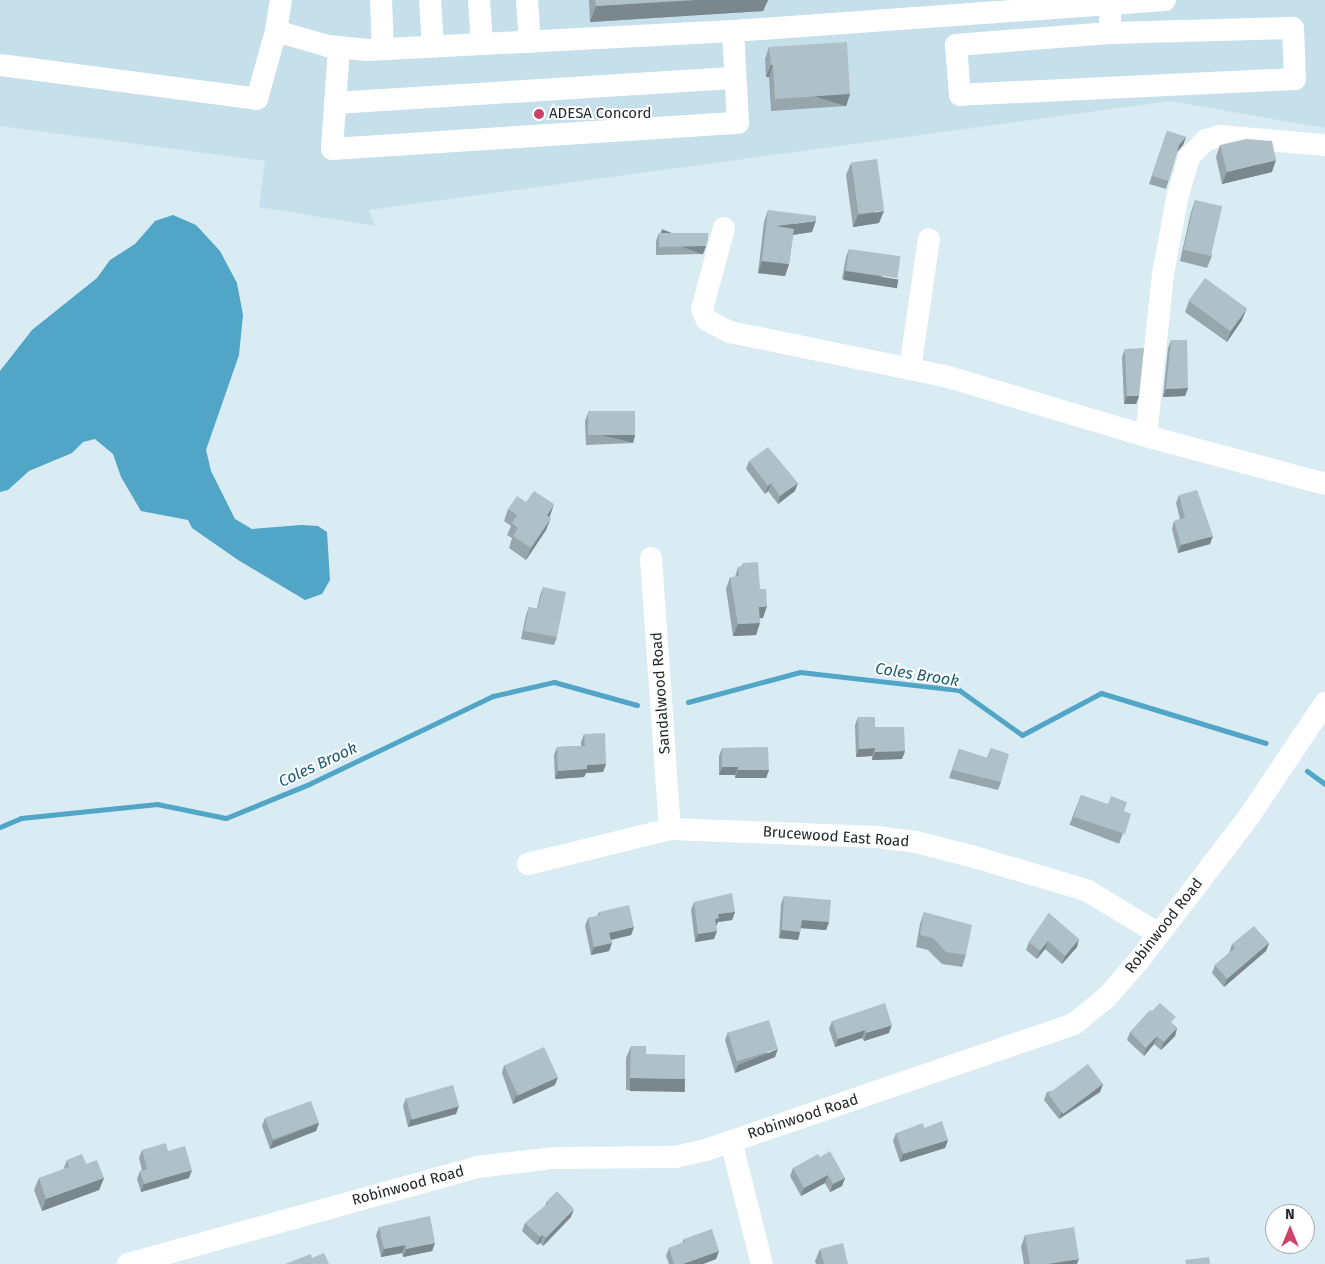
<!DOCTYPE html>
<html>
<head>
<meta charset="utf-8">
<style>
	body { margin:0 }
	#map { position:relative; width:1325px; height:1264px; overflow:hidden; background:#d9ebf3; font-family:"Fira Sans",sans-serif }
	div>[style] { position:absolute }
	.built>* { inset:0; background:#c5e0eb }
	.water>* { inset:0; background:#51a5c6 }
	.stream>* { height:5px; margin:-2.5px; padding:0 2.5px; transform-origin:2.5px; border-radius:2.5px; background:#51a5c6 }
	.minor>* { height:22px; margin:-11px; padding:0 11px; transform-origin:11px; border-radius:11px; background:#fff }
	.wall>* { inset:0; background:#96a6ac; transform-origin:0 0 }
	.shaded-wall>* { inset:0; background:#7a878c; transform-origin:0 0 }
	.building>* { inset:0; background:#afc1c8; transform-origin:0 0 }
	.dots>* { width:14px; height:14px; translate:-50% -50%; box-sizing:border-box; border:2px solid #fff; border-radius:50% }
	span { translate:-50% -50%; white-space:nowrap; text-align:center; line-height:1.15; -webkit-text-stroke:4px #fff; paint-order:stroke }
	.poi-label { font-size:15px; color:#22292c }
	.left { translate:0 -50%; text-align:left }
	.street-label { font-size:15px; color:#22292c }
	.water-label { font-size:16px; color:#195c73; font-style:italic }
	.north { position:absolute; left:1265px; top:1204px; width:50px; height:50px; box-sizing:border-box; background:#fff; border:1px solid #a7a9ab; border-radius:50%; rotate:0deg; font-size:14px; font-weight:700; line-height:20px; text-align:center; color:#22292c }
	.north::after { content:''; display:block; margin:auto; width:18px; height:22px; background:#d0416a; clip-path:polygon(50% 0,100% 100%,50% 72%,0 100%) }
</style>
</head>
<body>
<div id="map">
	<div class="built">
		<div style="clip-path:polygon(0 0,1325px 0,1325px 128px,1170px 101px,369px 210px,375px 226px,259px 207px,265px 161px,0 126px)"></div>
	</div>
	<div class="water">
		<div style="clip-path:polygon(173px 215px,196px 225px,220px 251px,237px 283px,243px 315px,239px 355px,206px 450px,211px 471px,235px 519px,252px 529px,301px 525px,318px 526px,327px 532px,330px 580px,322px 594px,305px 600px,238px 560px,192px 528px,188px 520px,141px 511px,121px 477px,113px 454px,95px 439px,83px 442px,72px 453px,29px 471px,8px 490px,0 492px,0 371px,32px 330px,97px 278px,110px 260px,135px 244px,155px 221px)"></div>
	</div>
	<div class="stream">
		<div style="left:688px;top:702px;width:116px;rotate:-15deg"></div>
		<div style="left:800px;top:672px;width:160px;rotate:6.5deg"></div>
		<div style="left:959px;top:690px;width:77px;rotate:35.5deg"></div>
		<div style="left:1022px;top:735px;width:89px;rotate:-28deg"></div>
		<div style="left:1101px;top:693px;width:172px;rotate:16.9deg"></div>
		<div style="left:1307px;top:771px;width:22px;rotate:36deg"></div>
		<div style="left:0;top:827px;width:23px;rotate:-23deg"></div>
		<div style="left:21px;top:818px;width:137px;rotate:-5.9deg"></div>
		<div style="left:157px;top:804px;width:70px;rotate:11.5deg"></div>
		<div style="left:226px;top:818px;width:87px;rotate:-22.2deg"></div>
		<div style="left:307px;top:785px;width:206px;rotate:-25.6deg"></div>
		<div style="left:493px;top:696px;width:63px;rotate:-12.9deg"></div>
		<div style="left:554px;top:682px;width:86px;rotate:15.5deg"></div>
	</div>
	<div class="minor">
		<div style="left:381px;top:0;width:49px;rotate:87.7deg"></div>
		<div style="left:430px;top:0;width:47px;rotate:86.3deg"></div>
		<div style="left:479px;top:0;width:44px;rotate:86.1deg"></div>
		<div style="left:527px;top:0;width:42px;rotate:85.9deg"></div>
		<div style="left:276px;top:31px;width:31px;rotate:-81deg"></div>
		<div style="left:1110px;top:33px;width:183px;rotate:-1.6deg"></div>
		<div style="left:1293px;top:28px;width:51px;rotate:87.8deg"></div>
		<div style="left:1295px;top:79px;width:335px;rotate:177.3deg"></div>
		<div style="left:960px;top:95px;width:50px;rotate:-94.6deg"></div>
		<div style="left:956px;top:45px;width:154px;rotate:-4.5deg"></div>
		<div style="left:1110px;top:33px;width:28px;rotate:-90deg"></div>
		<div style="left:339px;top:48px;width:101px;rotate:94deg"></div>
		<div style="left:332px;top:149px;width:407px;rotate:-3.7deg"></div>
		<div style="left:738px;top:123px;width:92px;rotate:-93.1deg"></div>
		<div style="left:0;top:65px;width:259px;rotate:7.5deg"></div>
		<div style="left:257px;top:99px;width:71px;rotate:-74.4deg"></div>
		<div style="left:276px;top:31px;width:54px;rotate:16.1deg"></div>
		<div style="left:328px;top:46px;width:40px;rotate:5.7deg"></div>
		<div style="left:368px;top:50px;width:365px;rotate:-3deg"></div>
		<div style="left:733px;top:31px;width:433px;rotate:-4.1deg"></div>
		<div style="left:335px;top:103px;width:401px;rotate:-3.6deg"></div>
		<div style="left:724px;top:228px;width:84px;rotate:105.2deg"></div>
		<div style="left:702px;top:309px;width:12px;rotate:66deg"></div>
		<div style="left:707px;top:320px;width:26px;rotate:28deg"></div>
		<div style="left:730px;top:332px;width:219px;rotate:11.6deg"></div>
		<div style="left:945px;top:376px;width:210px;rotate:16.6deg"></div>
		<div style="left:1146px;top:436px;width:163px;rotate:-84deg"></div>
		<div style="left:1163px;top:274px;width:81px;rotate:-79.4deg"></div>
		<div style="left:1178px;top:194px;width:39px;rotate:-73deg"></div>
		<div style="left:1189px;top:157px;width:24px;rotate:-45deg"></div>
		<div style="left:1206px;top:140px;width:15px;rotate:-16deg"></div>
		<div style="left:1220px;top:136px;width:105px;rotate:4.9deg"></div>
		<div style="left:910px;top:369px;width:131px;rotate:-81.7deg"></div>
		<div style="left:1146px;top:436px;width:185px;rotate:15deg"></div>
		<div style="left:651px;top:558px;width:272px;rotate:86deg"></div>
		<div style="left:528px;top:864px;width:146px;rotate:-13.8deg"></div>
		<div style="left:670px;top:829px;width:206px;rotate:2.2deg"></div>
		<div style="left:876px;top:837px;width:40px;rotate:7.1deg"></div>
		<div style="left:916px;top:842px;width:57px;rotate:14.3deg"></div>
		<div style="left:971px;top:856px;width:120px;rotate:16.5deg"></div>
		<div style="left:1086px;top:890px;width:85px;rotate:31.1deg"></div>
		<div style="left:731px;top:1141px;width:127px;rotate:75.9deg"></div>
		<div style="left:128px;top:1264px;width:362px;rotate:-15.5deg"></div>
		<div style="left:477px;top:1167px;width:78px;rotate:-6.7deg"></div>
		<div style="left:554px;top:1158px;width:121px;rotate:-0.5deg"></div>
		<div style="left:675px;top:1157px;width:32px;rotate:-13deg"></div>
		<div style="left:706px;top:1150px;width:389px;rotate:-18.9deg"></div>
		<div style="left:1074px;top:1024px;width:43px;rotate:-39.3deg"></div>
		<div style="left:1107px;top:997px;width:50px;rotate:-49deg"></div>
		<div style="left:1140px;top:959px;width:181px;rotate:-52.6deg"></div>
		<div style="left:1250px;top:815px;width:135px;rotate:-56.2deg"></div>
	</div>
	<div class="wall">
		<div style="clip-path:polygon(589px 0,768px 0,763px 11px,590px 22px)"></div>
		<div style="clip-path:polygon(769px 47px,850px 94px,846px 106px,771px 111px,769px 77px,766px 77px,765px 59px)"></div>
		<div style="clip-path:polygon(1167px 131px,1186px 137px,1183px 145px,1177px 152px,1166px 189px,1149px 184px)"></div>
		<div style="clip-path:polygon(1220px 145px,1272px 172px,1222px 184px,1216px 157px)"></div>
		<div style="clip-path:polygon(851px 163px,879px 223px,853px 227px,846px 175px)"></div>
		<div style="clip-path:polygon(1195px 200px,1212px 256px,1207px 268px,1180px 261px,1191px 212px)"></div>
		<div style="clip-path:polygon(768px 210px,812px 232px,793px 235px,789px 264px,785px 276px,758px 273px,764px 222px)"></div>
		<div style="clip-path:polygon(659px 233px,706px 246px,703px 254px,656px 255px,656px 241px)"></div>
		<div style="clip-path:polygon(849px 249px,895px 287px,842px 279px,846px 257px)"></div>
		<div style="clip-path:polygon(1189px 301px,1242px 320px,1227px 342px,1185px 312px)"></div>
		<div style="clip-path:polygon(1171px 340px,1188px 388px,1185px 396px,1163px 397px,1168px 348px)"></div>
		<div style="clip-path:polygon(1125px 349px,1139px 396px,1136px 404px,1124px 404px,1122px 357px)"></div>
		<div style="clip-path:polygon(588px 413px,635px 435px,633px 443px,586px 445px,585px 421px)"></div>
		<div style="clip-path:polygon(749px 461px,795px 491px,778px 504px,768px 491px,765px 494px,746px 469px)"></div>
		<div style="clip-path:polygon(1179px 495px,1210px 544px,1178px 553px,1172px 529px,1174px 521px,1180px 519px,1176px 503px)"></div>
		<div style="clip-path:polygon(526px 502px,550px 516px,546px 530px,526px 560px,509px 548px,512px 538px,507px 535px,511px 526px,504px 521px,508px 509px)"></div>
		<div style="clip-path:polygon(743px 563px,763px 618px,760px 618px,756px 635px,733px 636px,726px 589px,730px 577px,735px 577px,738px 567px,742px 566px)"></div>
		<div style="clip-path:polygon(543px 587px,557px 637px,554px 645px,521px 639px,526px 615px,529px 607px,537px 609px,540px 595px)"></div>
		<div style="clip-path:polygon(858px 717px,875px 727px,905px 751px,902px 759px,872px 760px,872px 756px,856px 757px,855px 725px)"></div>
		<div style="clip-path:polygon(584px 734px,606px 764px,603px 772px,586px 773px,584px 777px,555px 779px,554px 755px,557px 747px,581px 746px,581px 742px)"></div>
		<div style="clip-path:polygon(722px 748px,769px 770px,766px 778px,735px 778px,735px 775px,719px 775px,719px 756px)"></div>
		<div style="clip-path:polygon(991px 748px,1001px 782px,998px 790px,949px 778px,959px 749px,987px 758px)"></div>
		<div style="left:1081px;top:795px;width:53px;height:32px;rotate:21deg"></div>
		<div style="clip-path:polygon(784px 896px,829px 922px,826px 930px,801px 928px,798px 940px,779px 938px,781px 904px)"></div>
		<div style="clip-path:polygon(694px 902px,735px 912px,732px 920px,718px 922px,716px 926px,717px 931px,714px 939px,695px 942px,691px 910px)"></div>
		<div style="clip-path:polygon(599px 912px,634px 927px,631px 935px,611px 940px,612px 943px,609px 951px,591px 955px,585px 926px,588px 918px,597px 916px)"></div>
		<div style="clip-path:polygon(924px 912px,966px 955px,962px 967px,942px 964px,928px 950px,916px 947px,920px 924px)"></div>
		<div style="clip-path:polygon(1049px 913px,1077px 947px,1062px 964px,1045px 949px,1037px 959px,1026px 950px,1029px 942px)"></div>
		<div style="clip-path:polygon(1269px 943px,1266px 951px,1224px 987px,1212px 973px,1215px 965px,1229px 953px,1232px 944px)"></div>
		<div style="clip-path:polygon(832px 1021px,889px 1033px,864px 1041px,862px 1038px,835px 1047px,829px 1029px)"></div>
		<div style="clip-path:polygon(1173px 1024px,1177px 1028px,1175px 1036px,1161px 1050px,1154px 1044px,1144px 1056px,1127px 1040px,1130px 1032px)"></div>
		<div style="clip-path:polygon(728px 1032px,775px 1057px,735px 1073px,725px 1040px)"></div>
		<div style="clip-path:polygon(631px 1046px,646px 1054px,685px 1079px,681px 1091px,626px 1090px,626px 1058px)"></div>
		<div style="clip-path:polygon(504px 1065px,555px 1085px,513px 1104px,502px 1073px)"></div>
		<div style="clip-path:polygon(1103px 1084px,1100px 1092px,1059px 1119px,1044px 1100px,1047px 1092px)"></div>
		<div style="clip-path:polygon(406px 1098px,456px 1114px,408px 1127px,403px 1106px)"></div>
		<div style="clip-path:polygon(265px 1118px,319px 1123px,316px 1131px,270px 1149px,262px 1126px)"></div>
		<div style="clip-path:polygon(924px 1128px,948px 1140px,945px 1148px,900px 1162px,893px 1141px,896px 1133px)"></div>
		<div style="clip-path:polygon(142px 1150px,168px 1151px,189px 1178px,141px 1192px,137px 1179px,140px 1171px,142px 1170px,139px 1158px)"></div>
		<div style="clip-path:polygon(820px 1157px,845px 1178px,842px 1186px,830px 1192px,825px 1183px,801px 1196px,790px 1176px,793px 1168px)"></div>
		<div style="clip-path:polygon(67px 1160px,86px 1164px,104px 1178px,99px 1190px,42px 1211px,34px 1190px,39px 1178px,63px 1170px)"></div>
		<div style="clip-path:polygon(547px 1201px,571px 1217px,543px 1246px,540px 1243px,537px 1245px,522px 1231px,525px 1223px,545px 1206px)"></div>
		<div style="clip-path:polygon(379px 1227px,435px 1243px,432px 1251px,403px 1257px,402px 1253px,381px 1257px,376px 1235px)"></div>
		<div style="clip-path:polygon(1025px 1235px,1077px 1264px,1024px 1264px,1021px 1247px)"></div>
		<div style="clip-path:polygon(684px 1239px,719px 1251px,716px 1259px,703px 1264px,669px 1264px,666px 1256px,669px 1248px,682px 1243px)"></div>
		<div style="clip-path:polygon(820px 1249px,848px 1264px,816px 1264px,815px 1261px)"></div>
	</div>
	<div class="shaded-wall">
		<div style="clip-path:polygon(695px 0,768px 0,763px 11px,590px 22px,596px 6px)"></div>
		<div style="clip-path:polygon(771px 65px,773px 65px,769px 77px,766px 77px)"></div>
		<div style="left:850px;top:94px;width:13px;height:75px;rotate:108deg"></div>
		<div style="clip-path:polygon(1186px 137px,1183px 145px,1176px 153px,1179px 145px)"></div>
		<div style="clip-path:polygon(1276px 160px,1272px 172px,1222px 184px,1227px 172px)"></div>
		<div style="clip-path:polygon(884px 211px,879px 223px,853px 227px,858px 215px)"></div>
		<div style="clip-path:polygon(816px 221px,812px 232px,771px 238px,776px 226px)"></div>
		<div style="left:706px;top:246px;width:9px;height:47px;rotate:111deg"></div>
		<div style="clip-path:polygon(762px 261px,789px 264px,785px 276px,758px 273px)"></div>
		<div style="left:845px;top:271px;width:54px;height:9px;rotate:9deg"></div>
		<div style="clip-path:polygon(1247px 308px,1242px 320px,1227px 342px,1231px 330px)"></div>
		<div style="clip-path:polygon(1188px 388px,1185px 396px,1163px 397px,1166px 389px)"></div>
		<div style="clip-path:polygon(1127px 396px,1139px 396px,1136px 404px,1124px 404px)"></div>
		<div style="left:635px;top:435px;width:8px;height:46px;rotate:104deg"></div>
		<div style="clip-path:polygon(771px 483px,768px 491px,765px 494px,768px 486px)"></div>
		<div style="clip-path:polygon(798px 483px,795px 491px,778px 504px,780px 496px)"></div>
		<div style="clip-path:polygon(554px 504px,550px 516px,542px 527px,547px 515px)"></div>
		<div style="clip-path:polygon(551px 518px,546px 530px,526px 560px,531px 548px)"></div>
		<div style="clip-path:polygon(1213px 536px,1210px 544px,1178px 553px,1181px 545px)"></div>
		<div style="clip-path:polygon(767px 606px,763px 618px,755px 619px,759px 607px)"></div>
		<div style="clip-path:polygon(760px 623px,756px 635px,733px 636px,738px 624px)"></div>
		<div style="clip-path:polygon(875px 748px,872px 756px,856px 757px,859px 749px)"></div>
		<div style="clip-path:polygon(905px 751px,902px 759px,872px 760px,875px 752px)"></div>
		<div style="clip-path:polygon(606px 764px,603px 772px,586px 773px,584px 777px,555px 779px,558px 771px,587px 765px)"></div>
		<div style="clip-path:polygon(722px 767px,738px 767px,735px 775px,719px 775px)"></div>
		<div style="clip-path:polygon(738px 770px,769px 770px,766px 778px,735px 778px)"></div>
		<div style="clip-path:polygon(735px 912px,732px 920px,718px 922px,716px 926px,715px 919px,718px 914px)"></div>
		<div style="clip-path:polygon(802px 920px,829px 922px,826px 930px,799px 928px)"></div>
		<div style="clip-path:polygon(634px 927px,631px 935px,606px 941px,609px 933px)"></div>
		<div style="clip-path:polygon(782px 930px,800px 932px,798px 940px,779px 938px)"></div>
		<div style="clip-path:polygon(717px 931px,714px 939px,695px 942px,698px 934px)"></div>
		<div style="clip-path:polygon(1079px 939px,1077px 947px,1062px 964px,1065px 956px)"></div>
		<div style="clip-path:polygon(1048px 941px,1045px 949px,1037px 959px,1040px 951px)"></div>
		<div style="clip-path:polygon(612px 943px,609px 951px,591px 955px,594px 947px)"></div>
		<div style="clip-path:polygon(1269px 943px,1266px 951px,1224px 987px,1227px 979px)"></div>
		<div style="clip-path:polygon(892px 1025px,889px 1033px,864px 1041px,866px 1033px)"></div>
		<div style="clip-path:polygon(1177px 1028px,1175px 1036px,1161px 1050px,1164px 1042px)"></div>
		<div style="clip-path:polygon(865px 1030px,862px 1038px,835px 1047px,838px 1039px)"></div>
		<div style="clip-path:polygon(1157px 1036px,1154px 1044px,1144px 1056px,1146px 1048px)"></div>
		<div style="clip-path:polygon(778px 1049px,775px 1057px,735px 1073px,738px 1065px)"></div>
		<div style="clip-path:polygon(558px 1077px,555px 1085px,513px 1104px,516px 1096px)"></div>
		<div style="left:630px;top:1078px;width:55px;height:13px;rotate:1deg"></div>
		<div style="clip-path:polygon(1103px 1084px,1100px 1092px,1059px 1119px,1062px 1111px)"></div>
		<div style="clip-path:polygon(459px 1106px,456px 1114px,408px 1127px,411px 1119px)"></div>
		<div style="clip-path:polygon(319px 1123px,316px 1131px,270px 1149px,273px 1141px)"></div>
		<div style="clip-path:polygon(948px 1140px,945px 1148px,900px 1162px,903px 1154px)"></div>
		<div style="clip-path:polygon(192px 1170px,189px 1178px,141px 1192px,144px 1184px)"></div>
		<div style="clip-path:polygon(828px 1175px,825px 1183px,801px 1196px,804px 1188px)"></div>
		<div style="clip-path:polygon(104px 1178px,99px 1190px,42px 1211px,46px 1199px)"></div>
		<div style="clip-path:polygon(845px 1178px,842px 1186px,830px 1192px,833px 1184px)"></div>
		<div style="clip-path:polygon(574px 1209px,571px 1217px,543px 1246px,546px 1238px)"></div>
		<div style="clip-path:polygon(543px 1235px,540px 1243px,537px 1245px,540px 1237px)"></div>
		<div style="clip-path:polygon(435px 1243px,432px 1251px,403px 1257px,406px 1249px)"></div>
		<div style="clip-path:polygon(405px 1245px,402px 1253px,381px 1257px,384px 1249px)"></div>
		<div style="clip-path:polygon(719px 1251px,716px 1259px,703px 1264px,683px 1264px)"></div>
		<div style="clip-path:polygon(1079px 1259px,1077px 1264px,1048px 1264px)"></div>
	</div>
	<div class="building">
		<div style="clip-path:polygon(595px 0,695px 0,596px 6px)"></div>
		<div style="clip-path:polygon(847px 42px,850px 94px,775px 99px,773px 65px,771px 65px,769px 47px)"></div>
		<div style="clip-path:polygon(1167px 131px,1186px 137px,1179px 145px,1169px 181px,1152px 176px)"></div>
		<div style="clip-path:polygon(1246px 139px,1272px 141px,1276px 160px,1227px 172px,1220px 145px)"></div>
		<div style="left:877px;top:159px;width:52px;height:26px;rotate:82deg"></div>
		<div style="left:1195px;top:200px;width:28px;height:51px;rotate:13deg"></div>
		<div style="clip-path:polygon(768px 210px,816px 216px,816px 221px,776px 226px,794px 229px,789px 264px,762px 261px)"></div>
		<div style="clip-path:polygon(659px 233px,708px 233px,708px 239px,706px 246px,659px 247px)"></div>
		<div style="left:849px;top:249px;width:52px;height:22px;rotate:8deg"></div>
		<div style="left:1205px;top:278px;width:52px;height:28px;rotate:36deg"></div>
		<div style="clip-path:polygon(1171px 340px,1187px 340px,1188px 388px,1166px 389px)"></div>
		<div style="clip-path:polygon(1144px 348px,1139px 396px,1127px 396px,1125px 349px)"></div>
		<div style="left:635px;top:411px;width:24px;height:47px;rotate:90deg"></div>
		<div style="clip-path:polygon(768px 447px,798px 483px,780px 496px,771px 483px,768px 486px,749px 461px)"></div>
		<div style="clip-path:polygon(1197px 490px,1213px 536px,1181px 545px,1174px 521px,1185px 518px,1179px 495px)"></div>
		<div style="clip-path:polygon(534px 491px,554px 504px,547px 515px,551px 518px,531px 548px,513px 536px,518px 528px,512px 523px,517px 515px,508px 509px,517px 496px,526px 502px)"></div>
		<div style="clip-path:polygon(758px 562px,760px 589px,766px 589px,767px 606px,759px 607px,760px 623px,738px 624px,730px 577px,739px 576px,738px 567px,744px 566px,743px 563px)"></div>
		<div style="clip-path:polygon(543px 587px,566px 592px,557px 637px,524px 631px,529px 607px,538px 609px)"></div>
		<div style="clip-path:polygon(858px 717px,875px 717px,875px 727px,904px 727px,905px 751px,875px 752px,875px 748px,859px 749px)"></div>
		<div style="clip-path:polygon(605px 733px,606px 764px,587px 765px,587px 769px,558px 771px,557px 747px,585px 746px,584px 734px)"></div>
		<div style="clip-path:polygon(768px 747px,769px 770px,738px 770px,738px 767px,722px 767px,722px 748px)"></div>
		<div style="clip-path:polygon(991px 748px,1009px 754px,1001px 782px,952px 770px,959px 749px,988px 758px)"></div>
		<div style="clip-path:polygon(1081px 795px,1108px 804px,1111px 796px,1127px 802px,1124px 811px,1131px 814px,1125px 834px,1074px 817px)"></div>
		<div style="clip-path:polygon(732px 893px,735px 912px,718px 914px,719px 918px,715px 919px,717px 931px,698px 934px,694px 902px)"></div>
		<div style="clip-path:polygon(784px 896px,831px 900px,829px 922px,802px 920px,800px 932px,782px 930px)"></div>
		<div style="clip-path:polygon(629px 905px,634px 927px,609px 933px,612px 943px,594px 947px,588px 918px,600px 915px,599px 912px)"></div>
		<div style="clip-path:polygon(924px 912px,972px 925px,966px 955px,946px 952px,933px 938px,920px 935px)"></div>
		<div style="clip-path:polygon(1049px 913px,1079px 939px,1065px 956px,1048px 941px,1040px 951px,1029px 942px)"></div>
		<div style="clip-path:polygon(1254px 926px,1269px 943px,1227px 979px,1215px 965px,1235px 948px,1232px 944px)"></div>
		<div style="clip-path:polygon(885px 1003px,892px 1025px,866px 1033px,865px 1030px,838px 1039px,832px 1021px)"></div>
		<div style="clip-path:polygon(1160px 1003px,1176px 1017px,1171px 1022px,1177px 1028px,1164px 1042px,1157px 1036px,1146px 1048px,1130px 1032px,1150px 1010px,1152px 1011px)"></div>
		<div style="left:769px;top:1020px;width:30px;height:43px;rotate:73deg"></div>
		<div style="clip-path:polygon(631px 1046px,646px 1046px,646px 1054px,685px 1055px,685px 1079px,630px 1078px)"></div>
		<div style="left:544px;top:1047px;width:33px;height:44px;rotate:65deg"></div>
		<div style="left:1088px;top:1064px;width:25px;height:50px;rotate:53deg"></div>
		<div style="left:453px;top:1085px;width:22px;height:49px;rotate:74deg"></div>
		<div style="left:311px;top:1101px;width:23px;height:49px;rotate:70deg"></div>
		<div style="clip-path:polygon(942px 1121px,948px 1140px,903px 1154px,896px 1133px,923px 1123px,924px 1128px)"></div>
		<div style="clip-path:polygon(166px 1143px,168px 1151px,185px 1146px,192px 1170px,144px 1184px,140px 1171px,147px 1169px,142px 1150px)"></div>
		<div style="clip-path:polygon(830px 1151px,845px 1178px,833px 1184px,828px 1175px,804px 1188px,793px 1168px,818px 1154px,820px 1157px)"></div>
		<div style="clip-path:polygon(82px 1154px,86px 1164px,97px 1160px,104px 1178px,46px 1199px,39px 1178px,69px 1167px,67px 1160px)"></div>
		<div style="clip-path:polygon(557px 1191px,574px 1209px,546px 1238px,543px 1235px,540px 1237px,525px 1223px,548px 1203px,547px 1201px)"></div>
		<div style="clip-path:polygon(430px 1216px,435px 1243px,406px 1249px,405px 1245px,384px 1249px,379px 1227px)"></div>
		<div style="clip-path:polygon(1074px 1227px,1079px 1259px,1048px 1264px,1030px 1264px,1025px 1235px)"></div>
		<div style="clip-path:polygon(712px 1229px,719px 1251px,683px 1264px,674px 1264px,669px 1248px,685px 1242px,684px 1239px)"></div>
		<div style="clip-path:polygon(843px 1243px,848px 1264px,824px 1264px,820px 1249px)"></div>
		<div style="clip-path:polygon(324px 1253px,329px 1264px,285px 1264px,311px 1254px,312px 1258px)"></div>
		<div style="clip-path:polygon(1209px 1257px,1210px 1264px,1186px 1264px,1185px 1260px)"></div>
	</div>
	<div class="dots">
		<div style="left:539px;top:114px;background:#d0416a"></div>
	</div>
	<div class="poi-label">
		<span class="left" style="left:549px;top:114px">ADESA Concord</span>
	</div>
	<div class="street-label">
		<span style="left:661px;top:693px;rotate:-94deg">Sandalwood Road</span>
		<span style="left:836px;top:837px;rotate:4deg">Brucewood East Road</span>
		<span style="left:1164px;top:926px;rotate:-52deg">Robinwood Road</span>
		<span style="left:803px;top:1117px;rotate:-18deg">Robinwood Road</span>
		<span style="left:408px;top:1186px;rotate:-15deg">Robinwood Road</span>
	</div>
	<div class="water-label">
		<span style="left:917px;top:675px;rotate:9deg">Coles Brook</span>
		<span style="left:318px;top:765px;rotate:-25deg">Coles Brook</span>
	</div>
	<div class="north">N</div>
</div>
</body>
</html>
